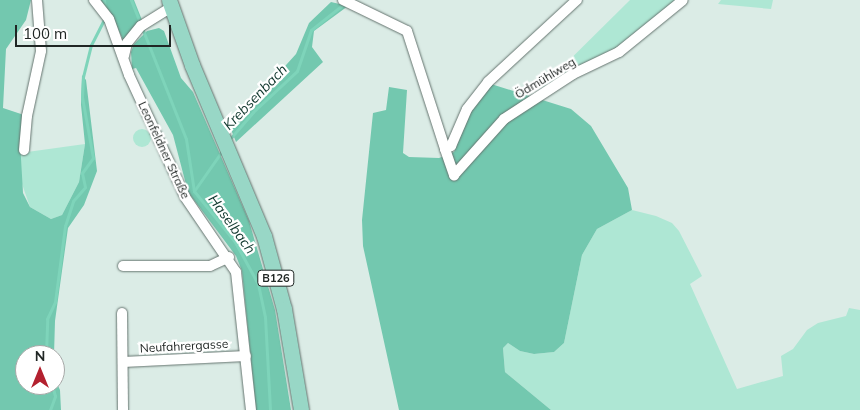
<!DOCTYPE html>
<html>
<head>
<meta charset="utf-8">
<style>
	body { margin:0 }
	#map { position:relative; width:860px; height:410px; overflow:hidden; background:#dbece6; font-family:Mulish,sans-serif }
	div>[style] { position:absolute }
	.green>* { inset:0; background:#aee7d4 }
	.round { border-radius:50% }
	.forest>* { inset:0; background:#73c8af }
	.stream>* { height:3px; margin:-1.5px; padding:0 1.5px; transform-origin:1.5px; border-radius:1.5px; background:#7ed4ba }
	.roads { filter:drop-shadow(0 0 1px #65746f) drop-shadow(0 0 1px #65746f) }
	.street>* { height:10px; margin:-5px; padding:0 5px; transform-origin:5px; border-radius:5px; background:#fff }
	.primary>* { height:15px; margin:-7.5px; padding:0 7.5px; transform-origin:7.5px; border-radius:7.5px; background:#98d7c6 }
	span { translate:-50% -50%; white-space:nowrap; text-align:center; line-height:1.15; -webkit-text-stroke:4.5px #fff; paint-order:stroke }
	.shield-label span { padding:1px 4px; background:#fff; border:1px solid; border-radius:4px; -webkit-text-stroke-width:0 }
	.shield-label { font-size:11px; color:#202624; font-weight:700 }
	.street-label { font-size:12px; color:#202624 }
	.water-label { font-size:14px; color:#0d352b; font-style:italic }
	.north { position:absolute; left:15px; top:345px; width:50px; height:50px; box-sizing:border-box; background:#fff; border:1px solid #a6a8a7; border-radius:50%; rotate:0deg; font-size:14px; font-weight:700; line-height:20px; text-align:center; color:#202624 }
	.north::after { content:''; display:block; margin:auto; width:18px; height:22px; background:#b3212f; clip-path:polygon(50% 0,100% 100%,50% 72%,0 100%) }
	.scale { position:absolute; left:15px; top:25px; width:156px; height:22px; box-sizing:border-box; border:2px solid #202624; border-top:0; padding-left:6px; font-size:15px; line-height:18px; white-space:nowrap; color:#202624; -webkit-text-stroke:4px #fff; paint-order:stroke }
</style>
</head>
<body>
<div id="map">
	<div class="green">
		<div style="clip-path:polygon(630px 0,676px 0,628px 43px,533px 96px)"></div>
		<div style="clip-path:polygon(721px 0,773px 0,771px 9px,718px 4px)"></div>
		<div class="round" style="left:133px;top:129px;width:18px;height:18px"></div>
		<div style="clip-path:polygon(85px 144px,79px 182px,62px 215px,51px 219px,30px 207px,21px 181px,20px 153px)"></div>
		<div style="clip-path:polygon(632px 210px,656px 216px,672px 223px,679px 231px,702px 276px,690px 284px,737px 389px,783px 376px,781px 356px,793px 349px,807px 330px,818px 323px,846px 316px,849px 308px,860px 310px,860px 410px,551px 410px,505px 372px,503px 348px,508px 343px,520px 351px,534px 354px,554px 352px,564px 343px,582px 255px,597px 229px)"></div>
	</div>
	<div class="forest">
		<div style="clip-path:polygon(0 0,31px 0,26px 20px,6px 49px,3px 108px,24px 115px,20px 141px,23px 193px,30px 207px,51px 219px,62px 215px,79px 182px,85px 144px,81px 105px,82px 75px,86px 80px,97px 171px,84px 205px,68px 228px,55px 321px,54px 355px,25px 355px,25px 385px,55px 385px,55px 379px,60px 390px,61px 410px,0 410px)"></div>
		<div style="clip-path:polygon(100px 0,134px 0,142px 20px,124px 42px,110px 12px)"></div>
		<div style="clip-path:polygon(331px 2px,348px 6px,314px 31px,312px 47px,323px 62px,236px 142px,230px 127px,296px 54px,309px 23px)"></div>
		<div style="clip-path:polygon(159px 28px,164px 31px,181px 78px,193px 92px,249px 221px,275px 310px,291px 410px,256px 410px,242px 271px,236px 256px,188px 192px,173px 135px,136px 68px,132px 69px,131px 52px,134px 44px,147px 31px)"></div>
		<div style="clip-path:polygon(491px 84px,571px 109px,591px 126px,628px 188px,632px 210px,597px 229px,582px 255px,564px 343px,554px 352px,534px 354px,520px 351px,508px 343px,503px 348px,505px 372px,551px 410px,399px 410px,363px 246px,362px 220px,373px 113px,386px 110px,389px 87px,407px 90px,403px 153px,409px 157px,439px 158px,454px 152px,473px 107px)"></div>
	</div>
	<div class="stream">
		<div style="left:104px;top:0;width:9px;rotate:84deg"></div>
		<div style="left:131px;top:0;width:149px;rotate:68.4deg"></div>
		<div style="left:186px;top:139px;width:53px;rotate:81.3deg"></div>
		<div style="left:194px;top:191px;width:65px;rotate:51.2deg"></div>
		<div style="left:235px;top:242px;width:48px;rotate:61.3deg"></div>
		<div style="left:258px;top:284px;width:34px;rotate:78deg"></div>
		<div style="left:265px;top:317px;width:93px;rotate:86.9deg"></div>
		<div style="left:228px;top:141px;width:38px;rotate:-49deg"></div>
		<div style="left:253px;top:112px;width:60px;rotate:-43deg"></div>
		<div style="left:297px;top:71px;width:43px;rotate:-71.1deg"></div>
		<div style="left:311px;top:30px;width:43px;rotate:-38.5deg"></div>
		<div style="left:194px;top:191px;width:49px;rotate:-55deg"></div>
		<div style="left:46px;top:355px;width:36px;rotate:-88deg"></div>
		<div style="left:47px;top:319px;width:19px;rotate:-65deg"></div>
		<div style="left:55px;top:302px;width:77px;rotate:-82.5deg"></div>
		<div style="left:65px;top:226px;width:26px;rotate:-72deg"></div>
		<div style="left:73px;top:201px;width:18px;rotate:-49deg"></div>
		<div style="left:85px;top:187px;width:14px;rotate:-102deg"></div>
		<div style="left:82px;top:173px;width:19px;rotate:-54deg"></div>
		<div style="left:93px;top:158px;width:62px;rotate:-100.2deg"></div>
		<div style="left:82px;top:97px;width:20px;rotate:-87deg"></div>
		<div style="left:83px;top:77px;width:33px;rotate:-76deg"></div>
		<div style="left:91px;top:45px;width:30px;rotate:-63deg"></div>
		<div style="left:50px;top:410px;width:15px;rotate:-70deg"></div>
		<div style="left:55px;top:396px;width:11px;rotate:-105deg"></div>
	</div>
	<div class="roads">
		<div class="street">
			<div style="left:94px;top:0;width:24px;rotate:52deg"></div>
			<div style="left:109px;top:19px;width:59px;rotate:70.3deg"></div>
			<div style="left:129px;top:75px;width:134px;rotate:65.3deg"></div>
			<div style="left:185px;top:197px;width:91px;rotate:55.8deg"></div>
			<div style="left:236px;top:272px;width:139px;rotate:83.8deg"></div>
			<div style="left:343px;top:0;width:71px;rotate:25.8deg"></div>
			<div style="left:407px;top:31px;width:124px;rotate:72.1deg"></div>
			<div style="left:445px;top:149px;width:7px;rotate:-27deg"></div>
			<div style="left:451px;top:146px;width:40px;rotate:-66.6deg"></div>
			<div style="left:467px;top:109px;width:34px;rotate:-52deg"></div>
			<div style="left:488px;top:82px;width:121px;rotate:-42.7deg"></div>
			<div style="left:124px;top:56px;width:13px;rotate:-77deg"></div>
			<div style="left:127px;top:43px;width:22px;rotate:-51deg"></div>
			<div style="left:141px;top:26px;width:36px;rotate:-32deg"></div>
			<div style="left:445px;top:149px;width:28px;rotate:71deg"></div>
			<div style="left:454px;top:175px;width:75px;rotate:-48.2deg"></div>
			<div style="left:504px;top:119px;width:82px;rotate:-33.1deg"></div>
			<div style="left:573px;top:74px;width:51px;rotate:-25.6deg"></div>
			<div style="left:619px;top:52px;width:82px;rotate:-39.1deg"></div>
			<div style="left:24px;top:150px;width:34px;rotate:-85deg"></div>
			<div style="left:27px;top:116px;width:66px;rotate:-77.8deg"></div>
			<div style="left:41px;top:51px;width:51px;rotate:-94.5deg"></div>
			<div style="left:123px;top:266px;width:87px"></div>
			<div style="left:210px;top:266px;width:21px;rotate:-25deg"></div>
			<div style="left:122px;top:313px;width:97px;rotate:89.4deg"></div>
			<div style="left:123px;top:362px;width:123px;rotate:-2.8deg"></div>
		</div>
		<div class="primary">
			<div style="left:169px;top:0;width:69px;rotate:70.5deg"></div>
			<div style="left:192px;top:65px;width:186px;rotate:67.2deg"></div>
			<div style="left:264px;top:236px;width:76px;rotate:74.7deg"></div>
			<div style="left:284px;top:309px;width:102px;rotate:80.4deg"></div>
		</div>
	</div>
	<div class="shield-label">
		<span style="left:276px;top:278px">B126</span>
	</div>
	<div class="street-label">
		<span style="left:545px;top:78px;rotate:-31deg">Ödmühlweg</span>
		<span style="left:164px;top:150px;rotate:65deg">Leonfeldner Straße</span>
		<span style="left:184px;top:346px;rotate:-3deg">Neufahrergasse</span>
	</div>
	<div class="water-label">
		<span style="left:255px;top:97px;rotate:-46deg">Krebsenbach</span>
		<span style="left:232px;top:224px;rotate:54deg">Haselbach</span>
	</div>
	<div class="north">N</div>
	<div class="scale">100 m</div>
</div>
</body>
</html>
